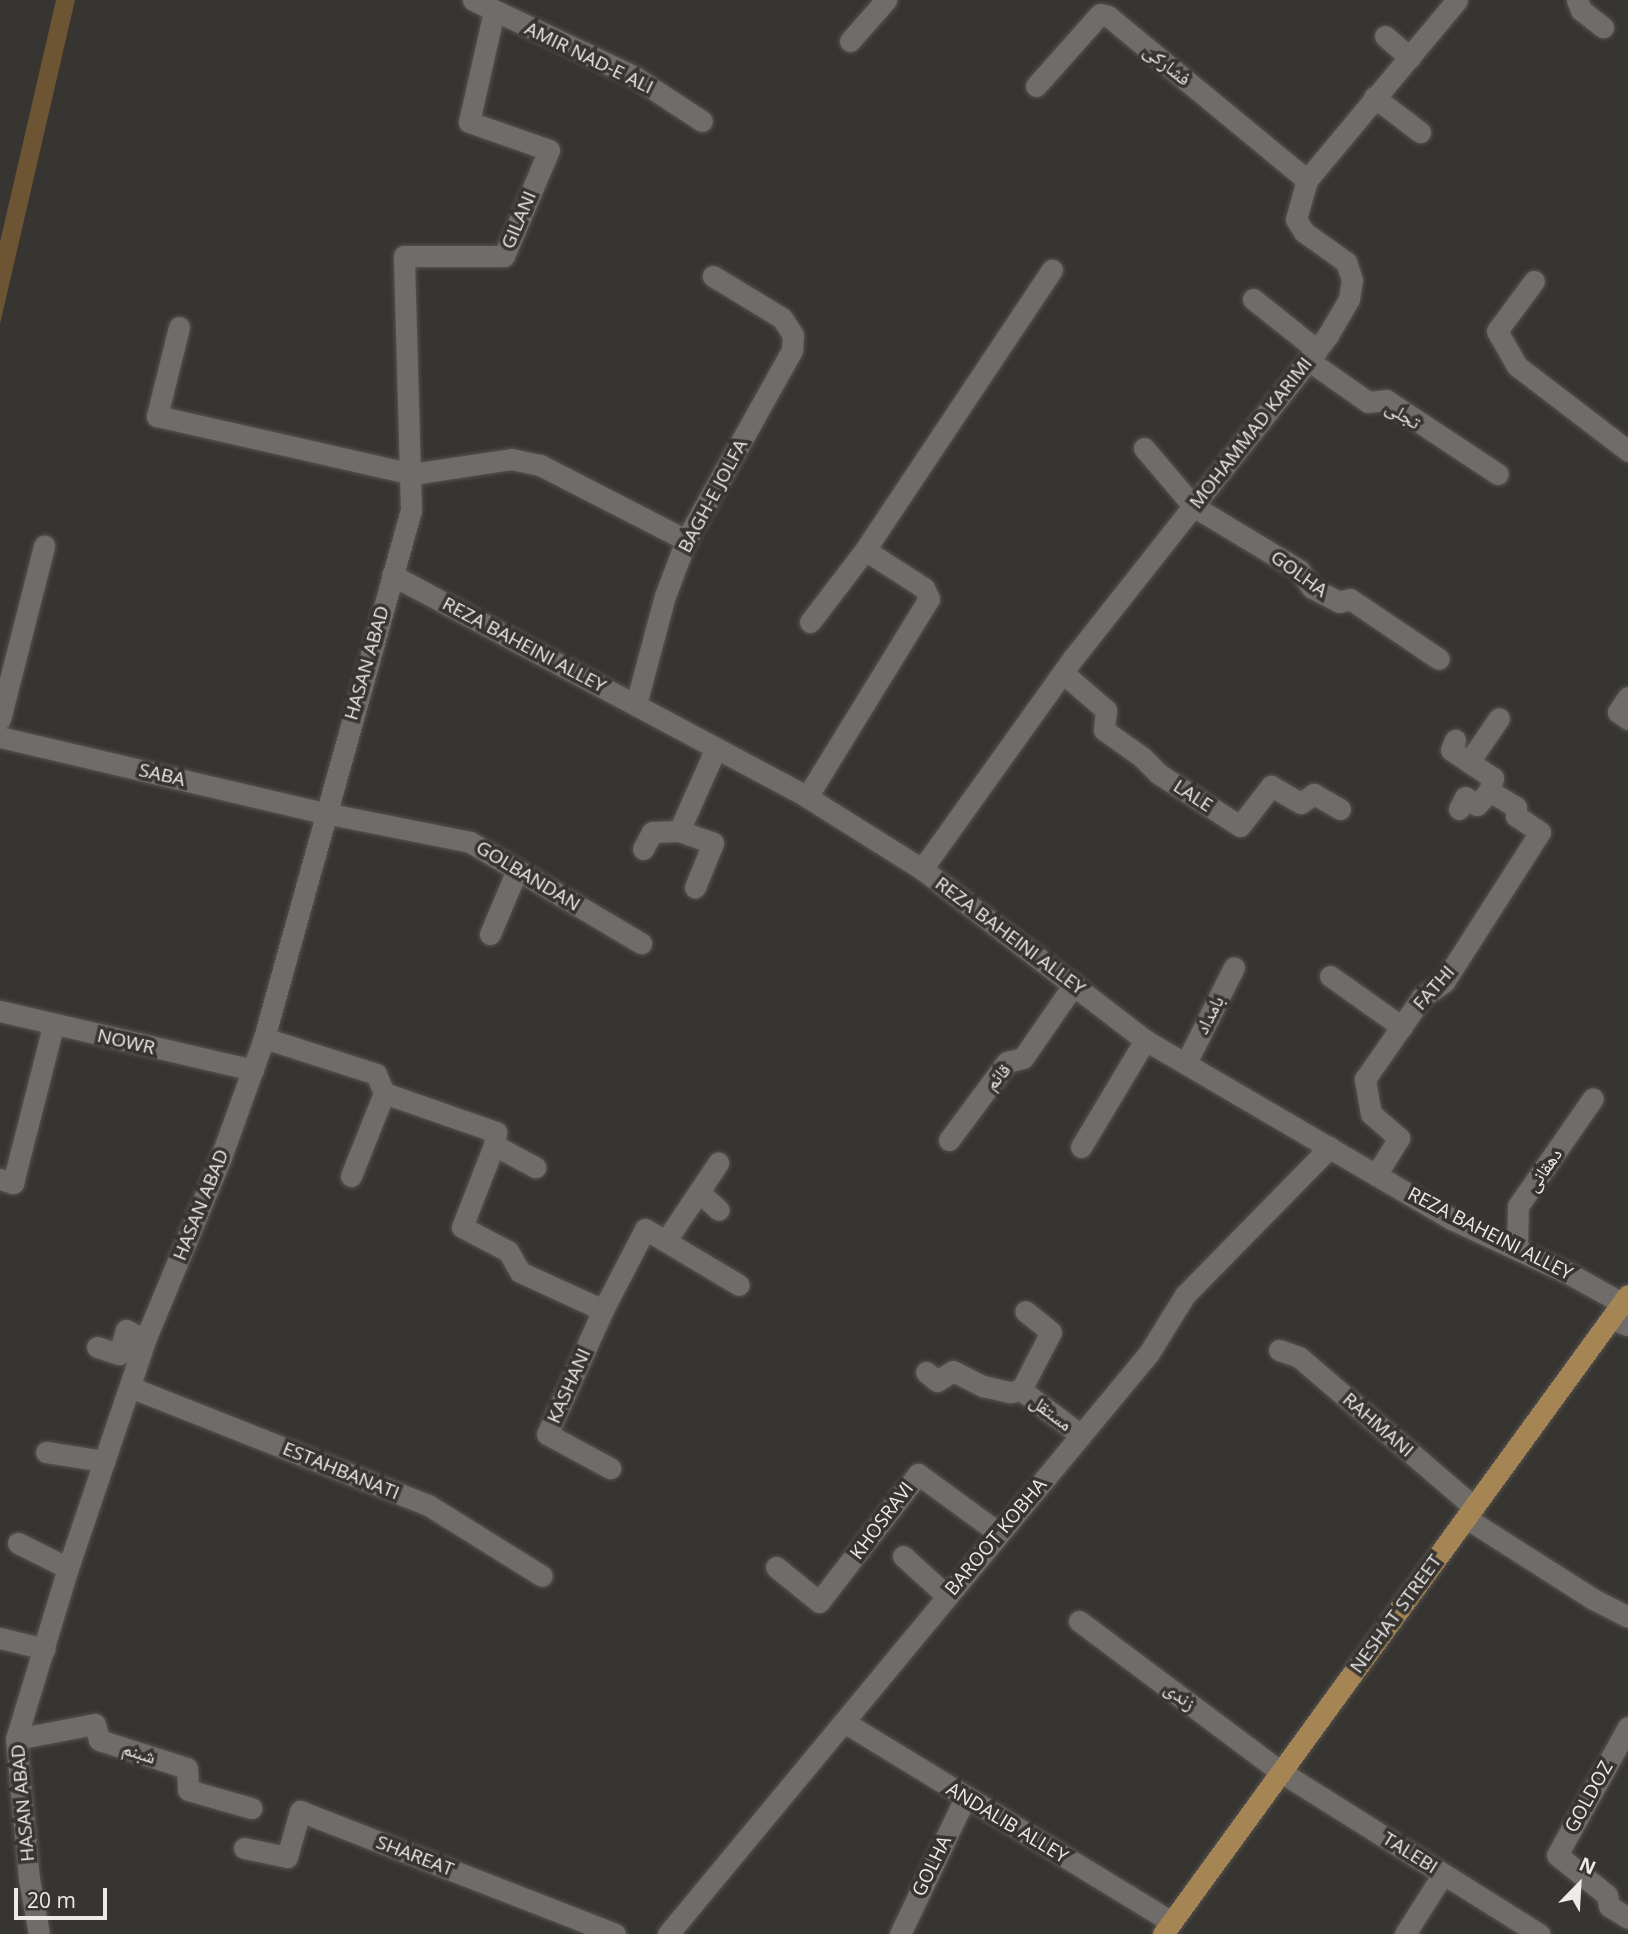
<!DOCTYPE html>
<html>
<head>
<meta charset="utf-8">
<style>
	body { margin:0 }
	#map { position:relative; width:1628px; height:1934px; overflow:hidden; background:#373532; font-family:"Open Sans","Noto Naskh Arabic",sans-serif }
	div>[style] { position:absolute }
	.green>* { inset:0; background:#6d5432 }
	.roads { filter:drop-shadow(0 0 2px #55524f) drop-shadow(0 0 2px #55524f) }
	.minor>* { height:21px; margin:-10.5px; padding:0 10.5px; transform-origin:10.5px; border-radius:10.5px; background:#6f6c69 }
	.major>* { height:21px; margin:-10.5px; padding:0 10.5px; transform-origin:10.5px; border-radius:10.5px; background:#a68555 }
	span { translate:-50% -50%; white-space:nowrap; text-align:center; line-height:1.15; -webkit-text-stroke:7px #373532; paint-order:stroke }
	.street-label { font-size:19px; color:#edebe9 }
	.north { position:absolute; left:1544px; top:1850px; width:70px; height:70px; -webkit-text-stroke:5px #373532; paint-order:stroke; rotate:24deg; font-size:19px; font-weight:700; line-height:28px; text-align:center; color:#edebe9 }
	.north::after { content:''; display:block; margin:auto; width:24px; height:32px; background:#edebe9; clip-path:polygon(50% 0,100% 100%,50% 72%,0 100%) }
	.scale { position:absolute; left:14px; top:1888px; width:93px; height:32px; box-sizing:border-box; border:4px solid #edebe9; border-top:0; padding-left:9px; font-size:21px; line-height:24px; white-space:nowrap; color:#edebe9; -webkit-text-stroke:5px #373532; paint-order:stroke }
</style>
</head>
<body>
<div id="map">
	<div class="green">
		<div style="clip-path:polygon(56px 0,75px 0,0 324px,0 242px)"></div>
	</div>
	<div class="roads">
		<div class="minor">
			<div style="left:473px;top:0;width:179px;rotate:25.4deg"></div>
			<div style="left:635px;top:77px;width:80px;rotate:33.3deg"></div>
			<div style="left:1577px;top:0;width:11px;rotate:68deg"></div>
			<div style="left:1581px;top:10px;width:28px;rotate:38deg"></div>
			<div style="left:1385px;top:36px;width:33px;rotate:41deg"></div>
			<div style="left:850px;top:41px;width:55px;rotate:-48.7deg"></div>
			<div style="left:1036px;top:86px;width:96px;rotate:-48.4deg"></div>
			<div style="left:1100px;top:14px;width:8px;rotate:14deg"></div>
			<div style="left:1108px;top:16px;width:258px;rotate:39.5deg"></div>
			<div style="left:1374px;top:97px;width:58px;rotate:37.3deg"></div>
			<div style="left:1534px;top:281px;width:62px;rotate:126.5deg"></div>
			<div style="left:1497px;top:331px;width:40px;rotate:60.3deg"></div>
			<div style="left:1517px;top:366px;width:140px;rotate:37.4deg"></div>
			<div style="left:1253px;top:299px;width:82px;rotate:38.6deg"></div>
			<div style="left:179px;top:327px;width:92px;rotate:103.9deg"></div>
			<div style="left:157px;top:416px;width:262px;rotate:12.8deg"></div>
			<div style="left:412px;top:474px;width:100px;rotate:-8.6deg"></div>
			<div style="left:511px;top:459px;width:30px;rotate:12deg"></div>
			<div style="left:540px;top:465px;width:164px;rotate:27.2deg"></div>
			<div style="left:1308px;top:360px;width:73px;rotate:35deg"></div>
			<div style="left:1368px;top:402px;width:18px;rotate:-6deg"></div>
			<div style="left:1386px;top:400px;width:134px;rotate:33.5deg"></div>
			<div style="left:1144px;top:448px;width:76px;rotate:49.8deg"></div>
			<div style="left:1193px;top:506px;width:124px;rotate:31.1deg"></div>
			<div style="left:1299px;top:570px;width:22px;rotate:54deg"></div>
			<div style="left:1312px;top:588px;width:30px;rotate:27deg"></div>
			<div style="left:1339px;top:602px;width:11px;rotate:-15deg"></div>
			<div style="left:1350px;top:599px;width:107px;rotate:34deg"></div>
			<div style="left:392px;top:575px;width:471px;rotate:28.1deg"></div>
			<div style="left:807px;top:797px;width:136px;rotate:32.1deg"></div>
			<div style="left:922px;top:869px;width:281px;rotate:37.5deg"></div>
			<div style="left:1145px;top:1040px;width:355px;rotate:30.3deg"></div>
			<div style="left:1451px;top:1219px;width:129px;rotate:24.8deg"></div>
			<div style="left:1568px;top:1273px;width:62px;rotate:29.1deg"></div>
			<div style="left:810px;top:622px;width:91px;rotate:-52.6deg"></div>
			<div style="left:865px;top:550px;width:337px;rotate:-56.3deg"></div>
			<div style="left:1063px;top:673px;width:57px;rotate:40.7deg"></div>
			<div style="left:1106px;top:710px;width:20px;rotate:96deg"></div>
			<div style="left:1104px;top:730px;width:47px;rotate:35.4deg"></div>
			<div style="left:1142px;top:757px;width:24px;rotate:45deg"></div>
			<div style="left:1159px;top:774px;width:96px;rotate:32.7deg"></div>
			<div style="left:1240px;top:826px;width:51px;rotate:-52.2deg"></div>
			<div style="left:1271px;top:786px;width:34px;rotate:30deg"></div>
			<div style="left:1301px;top:803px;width:16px;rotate:-35deg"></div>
			<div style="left:1314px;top:794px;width:30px;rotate:30deg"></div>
			<div style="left:1628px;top:697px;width:18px;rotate:124deg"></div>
			<div style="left:1618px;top:712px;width:12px;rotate:35deg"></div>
			<div style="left:636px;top:704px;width:112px;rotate:-75deg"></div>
			<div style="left:665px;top:596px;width:60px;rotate:-69.4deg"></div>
			<div style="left:686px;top:540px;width:218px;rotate:-60.8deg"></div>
			<div style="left:792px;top:350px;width:15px;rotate:-86deg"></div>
			<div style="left:793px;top:335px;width:20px;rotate:-123deg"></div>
			<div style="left:782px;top:318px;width:81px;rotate:-148.7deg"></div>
			<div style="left:0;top:719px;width:179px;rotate:-75.7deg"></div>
			<div style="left:0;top:737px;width:334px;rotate:13.2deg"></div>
			<div style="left:325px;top:813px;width:148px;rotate:11.3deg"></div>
			<div style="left:470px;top:842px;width:199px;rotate:30.6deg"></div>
			<div style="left:1469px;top:762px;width:53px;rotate:-55.7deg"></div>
			<div style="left:807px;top:797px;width:233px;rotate:-58.4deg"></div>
			<div style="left:929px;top:599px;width:12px;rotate:-114deg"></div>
			<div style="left:924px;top:588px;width:70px;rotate:-147.2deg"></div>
			<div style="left:1459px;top:809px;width:13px;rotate:-63deg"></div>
			<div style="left:1465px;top:797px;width:14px;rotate:34deg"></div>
			<div style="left:1477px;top:805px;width:18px;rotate:-49deg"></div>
			<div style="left:679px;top:831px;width:91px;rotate:-66deg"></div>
			<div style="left:643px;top:849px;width:19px;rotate:-62deg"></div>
			<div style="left:652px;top:832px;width:27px;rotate:-2deg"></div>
			<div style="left:679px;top:831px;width:36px;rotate:19deg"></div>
			<div style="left:713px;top:843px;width:48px;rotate:112.2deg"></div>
			<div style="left:922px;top:869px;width:261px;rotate:-54.4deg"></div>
			<div style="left:1074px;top:657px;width:410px;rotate:-51.7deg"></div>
			<div style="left:1328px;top:335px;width:42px;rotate:-59.7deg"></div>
			<div style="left:1349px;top:299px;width:19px;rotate:-81deg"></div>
			<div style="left:1352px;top:280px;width:19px;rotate:-108deg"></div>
			<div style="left:1346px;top:262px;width:52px;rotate:-144.5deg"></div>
			<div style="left:1304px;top:232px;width:15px;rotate:-122deg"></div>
			<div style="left:1296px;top:219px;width:41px;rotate:-74.2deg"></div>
			<div style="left:1307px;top:180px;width:234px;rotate:-50.2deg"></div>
			<div style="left:490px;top:934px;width:69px;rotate:-67.1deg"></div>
			<div style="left:1330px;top:976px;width:88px;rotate:35.3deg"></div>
			<div style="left:0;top:1011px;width:260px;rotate:13.1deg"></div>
			<div style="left:264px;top:1038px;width:118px;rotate:17.8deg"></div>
			<div style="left:376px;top:1074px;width:21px;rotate:67deg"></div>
			<div style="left:384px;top:1093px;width:119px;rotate:19.2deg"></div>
			<div style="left:496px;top:1132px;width:13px;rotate:99deg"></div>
			<div style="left:494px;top:1145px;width:88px;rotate:111.3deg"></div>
			<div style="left:462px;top:1227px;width:52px;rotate:27.6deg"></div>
			<div style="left:508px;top:1251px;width:24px;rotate:60deg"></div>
			<div style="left:520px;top:1272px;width:91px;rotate:24.6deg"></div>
			<div style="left:603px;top:1310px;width:91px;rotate:-62.6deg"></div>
			<div style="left:645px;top:1229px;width:109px;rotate:30.8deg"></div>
			<div style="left:1186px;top:1063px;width:107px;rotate:-63.4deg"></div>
			<div style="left:949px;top:1140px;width:97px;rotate:-53.4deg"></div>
			<div style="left:1007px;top:1062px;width:16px;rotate:-14deg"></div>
			<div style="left:1023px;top:1058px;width:90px;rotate:-55.4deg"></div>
			<div style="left:494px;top:1145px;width:47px;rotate:28.2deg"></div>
			<div style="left:1081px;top:1147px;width:125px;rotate:-59.1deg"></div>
			<div style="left:1376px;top:1175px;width:44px;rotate:-58.1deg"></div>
			<div style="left:1399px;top:1138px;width:37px;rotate:-139deg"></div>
			<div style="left:1371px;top:1114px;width:36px;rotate:-100deg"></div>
			<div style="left:1365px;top:1079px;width:100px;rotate:-55.2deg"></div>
			<div style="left:1422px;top:997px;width:27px;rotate:-34deg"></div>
			<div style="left:1444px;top:982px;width:178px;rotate:-57.4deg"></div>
			<div style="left:1540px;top:832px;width:29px;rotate:-146deg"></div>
			<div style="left:1516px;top:816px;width:9px;rotate:-90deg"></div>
			<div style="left:1516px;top:807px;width:31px;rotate:-149deg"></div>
			<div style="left:1489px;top:791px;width:14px;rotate:-73deg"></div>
			<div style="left:1493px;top:778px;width:50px;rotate:-146.3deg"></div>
			<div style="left:1451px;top:750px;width:11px;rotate:-68deg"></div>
			<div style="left:351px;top:1176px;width:89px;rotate:-68.3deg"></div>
			<div style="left:0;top:1179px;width:14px;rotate:17deg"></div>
			<div style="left:13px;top:1183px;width:162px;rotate:-75.7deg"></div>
			<div style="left:700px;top:1193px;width:25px;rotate:42deg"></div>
			<div style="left:667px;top:1239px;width:92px;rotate:-56.1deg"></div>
			<div style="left:1517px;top:1249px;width:43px;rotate:-88.7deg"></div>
			<div style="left:1518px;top:1206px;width:131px;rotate:-55.2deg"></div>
			<div style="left:603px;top:1310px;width:136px;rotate:114.3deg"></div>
			<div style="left:547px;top:1434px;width:72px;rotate:28.4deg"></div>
			<div style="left:1612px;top:1319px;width:17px;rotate:21deg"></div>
			<div style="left:97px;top:1347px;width:23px;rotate:18deg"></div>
			<div style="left:119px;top:1354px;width:25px;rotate:-74deg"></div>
			<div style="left:126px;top:1330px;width:21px;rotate:28deg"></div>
			<div style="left:1279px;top:1350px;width:21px;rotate:19deg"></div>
			<div style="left:1299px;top:1357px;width:230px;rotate:40.6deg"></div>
			<div style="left:926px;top:1372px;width:14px;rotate:39deg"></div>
			<div style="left:937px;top:1381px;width:19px;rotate:-32deg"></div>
			<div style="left:953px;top:1371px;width:34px;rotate:27deg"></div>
			<div style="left:983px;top:1386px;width:28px;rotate:13deg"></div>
			<div style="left:1010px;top:1392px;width:11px;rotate:-10deg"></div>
			<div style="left:1021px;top:1390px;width:75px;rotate:36.9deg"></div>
			<div style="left:130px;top:1387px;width:321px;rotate:21.6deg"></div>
			<div style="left:428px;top:1505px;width:134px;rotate:31.9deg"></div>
			<div style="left:1021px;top:1390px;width:65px;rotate:-62.7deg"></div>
			<div style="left:1051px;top:1332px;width:33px;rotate:-141deg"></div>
			<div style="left:46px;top:1452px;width:59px;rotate:8.8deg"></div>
			<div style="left:1466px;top:1518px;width:151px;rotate:32.5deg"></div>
			<div style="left:1593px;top:1599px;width:39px;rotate:27deg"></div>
			<div style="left:18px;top:1543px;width:56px;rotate:26.6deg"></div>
			<div style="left:903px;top:1556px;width:59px;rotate:42.3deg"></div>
			<div style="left:776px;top:1567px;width:55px;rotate:39.1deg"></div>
			<div style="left:819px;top:1602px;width:162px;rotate:-52.3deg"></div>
			<div style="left:918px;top:1474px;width:100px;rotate:36.1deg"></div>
			<div style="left:1079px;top:1621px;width:252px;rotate:36.8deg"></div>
			<div style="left:1281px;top:1772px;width:305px;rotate:32.1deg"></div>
			<div style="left:0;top:1638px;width:46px;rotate:13.7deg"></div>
			<div style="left:844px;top:1722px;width:384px;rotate:31.4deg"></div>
			<div style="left:1628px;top:1727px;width:146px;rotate:119deg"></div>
			<div style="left:1557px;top:1855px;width:64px;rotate:38.7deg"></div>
			<div style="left:1607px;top:1895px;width:11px;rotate:80deg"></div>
			<div style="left:1609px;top:1906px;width:22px;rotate:32deg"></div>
			<div style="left:16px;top:1739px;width:80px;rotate:-10.8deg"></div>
			<div style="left:95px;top:1724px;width:16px;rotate:76deg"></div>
			<div style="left:99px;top:1740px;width:92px;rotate:17.7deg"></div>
			<div style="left:187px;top:1768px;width:22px;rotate:87deg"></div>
			<div style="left:188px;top:1790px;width:66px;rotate:15.9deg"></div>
			<div style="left:244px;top:1848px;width:44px;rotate:11.8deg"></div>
			<div style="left:287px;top:1857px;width:48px;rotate:-74.2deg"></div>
			<div style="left:300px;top:1811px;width:338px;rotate:21.3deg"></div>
			<div style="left:39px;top:1934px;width:56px;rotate:-100.3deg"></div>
			<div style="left:29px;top:1879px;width:141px;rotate:-95.3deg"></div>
			<div style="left:16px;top:1739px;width:179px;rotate:-73.1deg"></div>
			<div style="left:68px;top:1568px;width:241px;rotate:-71.3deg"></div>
			<div style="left:145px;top:1340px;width:198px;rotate:-67.4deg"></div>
			<div style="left:221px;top:1157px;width:127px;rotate:-70.1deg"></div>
			<div style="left:264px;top:1038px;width:548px;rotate:-74.44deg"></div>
			<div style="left:411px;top:510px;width:254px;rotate:-91.6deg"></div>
			<div style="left:404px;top:256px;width:100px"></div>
			<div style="left:504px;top:256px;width:115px;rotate:-67deg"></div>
			<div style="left:549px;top:150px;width:85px;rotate:-160.7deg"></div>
			<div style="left:469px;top:122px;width:114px;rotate:-77.3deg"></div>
			<div style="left:668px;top:1934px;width:754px;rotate:-50.38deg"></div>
			<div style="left:1149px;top:1353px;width:68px;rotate:-58.2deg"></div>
			<div style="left:1185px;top:1295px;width:207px;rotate:-45.6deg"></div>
			<div style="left:900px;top:1934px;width:151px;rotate:-64.5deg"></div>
			<div style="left:1405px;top:1934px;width:71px;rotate:-57.7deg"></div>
		</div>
		<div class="major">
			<div style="left:1163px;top:1934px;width:790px;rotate:-53.96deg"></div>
		</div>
	</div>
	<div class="street-label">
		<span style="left:589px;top:58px;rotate:26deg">AMIR NAD-E ALI</span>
		<span style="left:1167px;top:65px;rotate:39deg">فشارکی</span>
		<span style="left:519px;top:220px;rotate:-67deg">GILANI</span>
		<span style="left:1403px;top:415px;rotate:32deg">تجلی</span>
		<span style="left:1251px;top:433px;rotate:-52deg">MOHAMMAD KARIMI</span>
		<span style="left:713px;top:496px;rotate:-62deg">BAGH-E JOLFA</span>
		<span style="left:1299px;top:574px;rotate:36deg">GOLHA</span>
		<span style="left:524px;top:645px;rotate:28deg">REZA BAHEINI ALLEY</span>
		<span style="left:367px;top:663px;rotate:-74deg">HASAN ABAD</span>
		<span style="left:162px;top:775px;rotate:13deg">SABA</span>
		<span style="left:1193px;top:796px;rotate:33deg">LALE</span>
		<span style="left:528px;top:876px;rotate:31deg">GOLBANDAN</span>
		<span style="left:1010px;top:936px;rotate:37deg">REZA BAHEINI ALLEY</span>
		<span style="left:1434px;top:988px;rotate:-49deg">FATHI</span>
		<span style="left:1210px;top:1015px;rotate:-63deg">بامداد</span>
		<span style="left:126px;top:1042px;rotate:13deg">NOWR</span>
		<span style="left:998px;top:1077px;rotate:-48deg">قائم</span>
		<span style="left:1544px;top:1170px;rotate:-55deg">دهقانی</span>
		<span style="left:201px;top:1205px;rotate:-68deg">HASAN ABAD</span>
		<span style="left:1490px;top:1234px;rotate:27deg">REZA BAHEINI ALLEY</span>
		<span style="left:569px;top:1386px;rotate:-66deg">KASHANI</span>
		<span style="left:1051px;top:1413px;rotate:37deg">مستقل</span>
		<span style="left:1378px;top:1425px;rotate:41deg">RAHMANI</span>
		<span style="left:341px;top:1471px;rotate:22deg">ESTAHBANATI</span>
		<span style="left:882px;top:1521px;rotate:-53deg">KHOSRAVI</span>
		<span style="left:996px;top:1537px;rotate:-50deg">BAROOT KOBHA</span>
		<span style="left:1396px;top:1614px;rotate:-54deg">NESHAT STREET</span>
		<span style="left:1180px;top:1696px;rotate:37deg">زندی</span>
		<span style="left:139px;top:1753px;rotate:18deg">شبنم</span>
		<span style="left:1589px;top:1797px;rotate:-61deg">GOLDOZ</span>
		<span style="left:23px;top:1803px;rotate:-95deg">HASAN ABAD</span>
		<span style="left:1007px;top:1823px;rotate:31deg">ANDALIB ALLEY</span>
		<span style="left:1410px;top:1853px;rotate:32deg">TALEBI</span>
		<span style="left:415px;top:1856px;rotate:21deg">SHAREAT</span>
		<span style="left:932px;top:1866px;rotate:-64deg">GOLHA</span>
	</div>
	<div class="north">N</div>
	<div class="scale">20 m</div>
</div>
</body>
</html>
